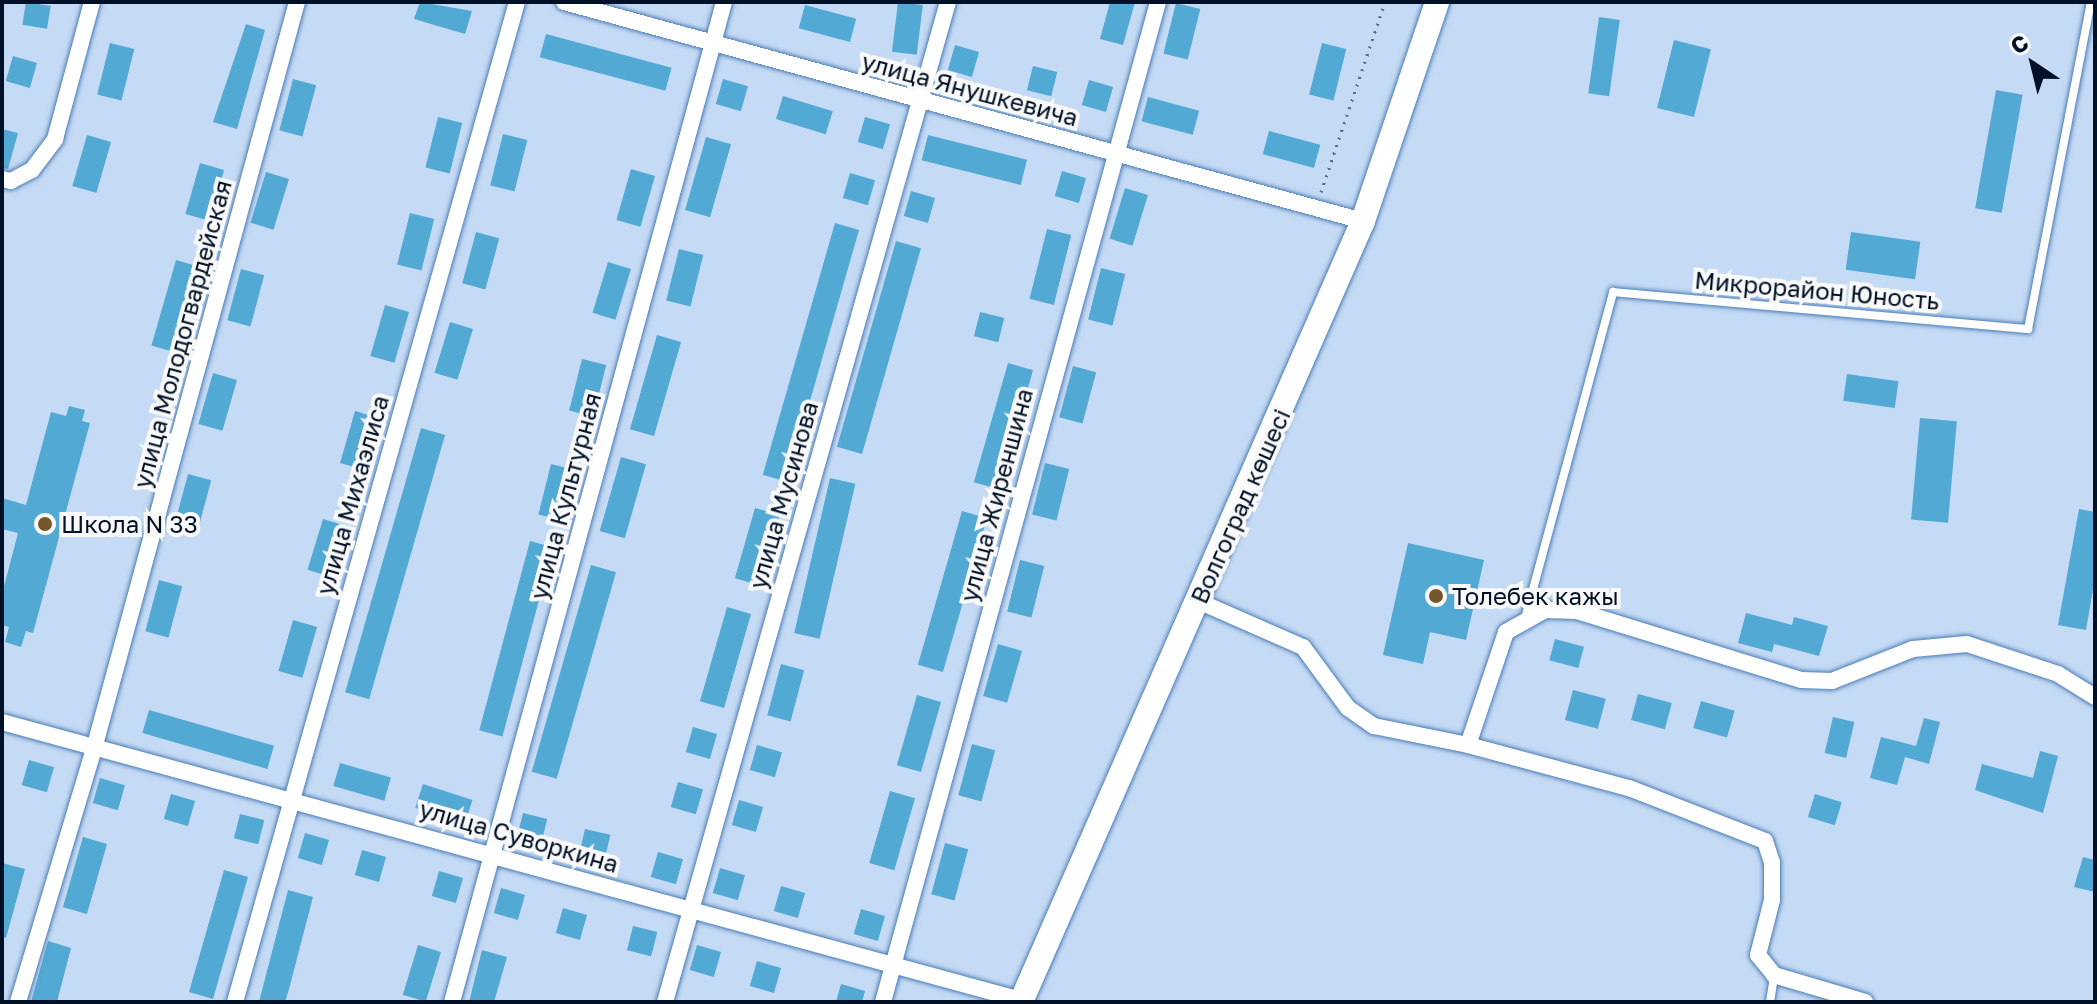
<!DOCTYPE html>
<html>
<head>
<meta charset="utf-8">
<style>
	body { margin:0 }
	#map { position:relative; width:2097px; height:1004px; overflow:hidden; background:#c5daf4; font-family:"Golos Text",sans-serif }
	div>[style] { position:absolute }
	.building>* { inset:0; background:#52a9d4; transform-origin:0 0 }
	.path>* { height:3px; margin-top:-1.5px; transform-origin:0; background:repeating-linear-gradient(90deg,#5b6e86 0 2px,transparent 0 8px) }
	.roads { filter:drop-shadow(0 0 2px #4a7db7) drop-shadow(0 0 2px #4a7db7) }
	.lane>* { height:8px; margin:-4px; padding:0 4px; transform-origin:4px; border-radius:4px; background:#fff }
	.street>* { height:16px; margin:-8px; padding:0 8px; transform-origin:8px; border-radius:8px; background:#fff }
	.secondary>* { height:24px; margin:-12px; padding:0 12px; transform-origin:12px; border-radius:12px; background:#fff }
	.dots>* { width:22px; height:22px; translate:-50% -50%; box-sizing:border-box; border:4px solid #f9f9f9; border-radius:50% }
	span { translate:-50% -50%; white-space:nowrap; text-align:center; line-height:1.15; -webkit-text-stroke:8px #f9f9f9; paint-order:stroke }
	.street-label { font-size:24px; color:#001026 }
	.poi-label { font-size:24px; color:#001026 }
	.left { translate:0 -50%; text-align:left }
	.frame { position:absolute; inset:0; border:4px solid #001026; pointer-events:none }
	.north { position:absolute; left:1993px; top:24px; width:80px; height:80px; -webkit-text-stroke:6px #f9f9f9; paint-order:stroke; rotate:325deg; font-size:22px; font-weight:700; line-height:32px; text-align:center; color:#001026 }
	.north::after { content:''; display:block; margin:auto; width:28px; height:36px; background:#001026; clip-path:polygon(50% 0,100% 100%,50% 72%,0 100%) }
</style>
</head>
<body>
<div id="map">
	<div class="building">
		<div style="left:26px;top:2px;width:25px;height:23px;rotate:9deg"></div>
		<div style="clip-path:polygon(420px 2px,472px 11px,465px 34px,414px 19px)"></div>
		<div style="left:898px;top:2px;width:25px;height:50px;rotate:7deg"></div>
		<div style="clip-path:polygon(1110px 2px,1135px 2px,1123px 45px,1100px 39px)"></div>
		<div style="left:1176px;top:3px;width:25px;height:52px;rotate:14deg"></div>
		<div style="left:805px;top:5px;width:53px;height:24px;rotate:15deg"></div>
		<div style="left:1599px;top:17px;width:21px;height:77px;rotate:8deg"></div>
		<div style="clip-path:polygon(246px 24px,265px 30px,237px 129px,213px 122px)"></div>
		<div style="left:546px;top:34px;width:130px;height:24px;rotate:15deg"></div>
		<div style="left:1674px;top:40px;width:38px;height:70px;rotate:14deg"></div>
		<div style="left:110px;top:43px;width:25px;height:53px;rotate:14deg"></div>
		<div style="left:1322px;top:43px;width:25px;height:53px;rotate:14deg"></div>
		<div style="left:955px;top:45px;width:25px;height:26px;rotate:16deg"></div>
		<div style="left:13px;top:56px;width:25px;height:26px;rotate:16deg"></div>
		<div style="left:1033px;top:66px;width:25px;height:25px;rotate:14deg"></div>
		<div style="left:293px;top:79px;width:24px;height:53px;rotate:15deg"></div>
		<div style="left:723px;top:79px;width:26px;height:26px;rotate:16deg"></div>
		<div style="left:1089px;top:80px;width:25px;height:26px;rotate:16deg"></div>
		<div style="left:1996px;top:90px;width:27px;height:120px;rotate:10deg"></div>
		<div style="left:783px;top:96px;width:52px;height:24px;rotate:17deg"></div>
		<div style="left:1148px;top:97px;width:53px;height:25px;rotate:15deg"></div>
		<div style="left:438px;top:117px;width:25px;height:52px;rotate:14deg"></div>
		<div style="left:865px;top:117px;width:26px;height:26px;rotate:16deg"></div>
		<div style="clip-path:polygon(2px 129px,18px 133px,8px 169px,2px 168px)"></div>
		<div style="left:1269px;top:131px;width:53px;height:24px;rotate:15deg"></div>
		<div style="left:503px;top:134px;width:25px;height:53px;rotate:14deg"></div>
		<div style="left:87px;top:135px;width:25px;height:53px;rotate:16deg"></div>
		<div style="left:928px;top:135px;width:102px;height:26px;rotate:14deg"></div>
		<div style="left:706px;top:137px;width:26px;height:76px;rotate:16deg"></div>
		<div style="left:200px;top:163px;width:25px;height:53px;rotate:16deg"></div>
		<div style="left:631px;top:169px;width:25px;height:53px;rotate:16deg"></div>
		<div style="left:1062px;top:171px;width:25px;height:26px;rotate:16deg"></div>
		<div style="left:266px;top:172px;width:24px;height:53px;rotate:17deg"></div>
		<div style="left:850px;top:173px;width:26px;height:26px;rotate:16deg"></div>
		<div style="left:1125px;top:188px;width:24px;height:53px;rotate:17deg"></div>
		<div style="left:911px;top:191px;width:25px;height:26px;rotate:16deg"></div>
		<div style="left:410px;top:213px;width:25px;height:53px;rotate:14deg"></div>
		<div style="left:835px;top:223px;width:25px;height:262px;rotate:16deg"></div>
		<div style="left:1047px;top:229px;width:25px;height:72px;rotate:14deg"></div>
		<div style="left:476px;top:232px;width:24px;height:53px;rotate:15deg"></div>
		<div style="left:1851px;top:232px;width:70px;height:38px;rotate:8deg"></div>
		<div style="left:896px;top:241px;width:26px;height:214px;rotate:16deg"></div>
		<div style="left:679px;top:249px;width:25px;height:53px;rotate:14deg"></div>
		<div style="left:176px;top:260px;width:25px;height:89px;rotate:16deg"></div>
		<div style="left:608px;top:262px;width:24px;height:53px;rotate:17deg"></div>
		<div style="left:1101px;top:268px;width:25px;height:53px;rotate:14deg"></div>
		<div style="left:241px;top:269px;width:24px;height:53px;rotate:15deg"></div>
		<div style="left:385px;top:305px;width:25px;height:53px;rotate:16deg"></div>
		<div style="left:980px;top:312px;width:25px;height:25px;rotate:14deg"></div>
		<div style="left:450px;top:322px;width:24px;height:53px;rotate:17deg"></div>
		<div style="left:657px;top:335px;width:25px;height:98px;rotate:16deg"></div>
		<div style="left:582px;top:359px;width:25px;height:53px;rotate:14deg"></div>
		<div style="left:1008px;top:363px;width:26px;height:124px;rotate:16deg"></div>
		<div style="left:1073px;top:366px;width:24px;height:53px;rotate:15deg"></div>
		<div style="left:213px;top:373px;width:25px;height:53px;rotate:16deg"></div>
		<div style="left:1847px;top:374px;width:52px;height:27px;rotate:8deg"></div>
		<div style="clip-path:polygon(69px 406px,85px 410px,82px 421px,90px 423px,33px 633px,26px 631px,21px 647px,5px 642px,9px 627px,2px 625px,2px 594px,18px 533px,2px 529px,2px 498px,26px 505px,51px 412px,66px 416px)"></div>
		<div style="left:355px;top:411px;width:25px;height:54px;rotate:16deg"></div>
		<div style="left:1920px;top:418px;width:37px;height:102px;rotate:5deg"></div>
		<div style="left:421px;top:428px;width:25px;height:275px;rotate:16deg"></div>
		<div style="left:621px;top:457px;width:26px;height:77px;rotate:16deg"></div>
		<div style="left:1045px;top:463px;width:25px;height:53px;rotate:14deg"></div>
		<div style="left:551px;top:464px;width:25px;height:52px;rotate:14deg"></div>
		<div style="left:188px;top:474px;width:24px;height:53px;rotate:15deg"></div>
		<div style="left:830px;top:478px;width:26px;height:159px;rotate:13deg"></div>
		<div style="left:755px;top:508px;width:26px;height:73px;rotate:16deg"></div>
		<div style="clip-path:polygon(2079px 509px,2095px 512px,2095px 578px,2086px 630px,2058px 625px)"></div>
		<div style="left:962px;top:511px;width:26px;height:160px;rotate:16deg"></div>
		<div style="left:323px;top:519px;width:24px;height:53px;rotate:17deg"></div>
		<div style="left:530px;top:541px;width:24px;height:196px;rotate:15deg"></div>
		<div style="clip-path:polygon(1408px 543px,1484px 560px,1466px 640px,1430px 632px,1423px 664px,1383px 655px)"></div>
		<div style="left:1020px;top:560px;width:25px;height:53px;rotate:14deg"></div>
		<div style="left:591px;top:565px;width:26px;height:215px;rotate:16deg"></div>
		<div style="left:159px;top:580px;width:24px;height:53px;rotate:15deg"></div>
		<div style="left:727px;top:607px;width:25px;height:98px;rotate:16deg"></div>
		<div style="clip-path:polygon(1746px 613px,1792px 625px,1794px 617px,1828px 626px,1819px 656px,1774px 644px,1772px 652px,1738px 643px)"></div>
		<div style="left:293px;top:620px;width:25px;height:53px;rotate:16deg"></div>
		<div style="left:1555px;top:639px;width:30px;height:22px;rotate:15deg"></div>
		<div style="left:998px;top:644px;width:25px;height:54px;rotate:16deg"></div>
		<div style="left:781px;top:664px;width:24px;height:53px;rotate:15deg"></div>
		<div style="left:1573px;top:690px;width:34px;height:31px;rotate:15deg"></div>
		<div style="left:1638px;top:694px;width:35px;height:27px;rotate:15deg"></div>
		<div style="left:917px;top:695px;width:25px;height:73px;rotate:16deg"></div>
		<div style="left:1701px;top:701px;width:35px;height:28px;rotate:16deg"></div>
		<div style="left:149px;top:710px;width:130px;height:24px;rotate:16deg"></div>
		<div style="left:1833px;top:717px;width:22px;height:37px;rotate:13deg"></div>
		<div style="clip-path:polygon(1924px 718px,1940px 722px,1929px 764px,1905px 757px,1897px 785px,1870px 778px,1881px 737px,1916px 746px)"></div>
		<div style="left:693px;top:727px;width:25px;height:26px;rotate:16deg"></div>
		<div style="left:972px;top:744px;width:24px;height:53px;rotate:15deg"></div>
		<div style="left:757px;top:745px;width:26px;height:26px;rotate:16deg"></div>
		<div style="clip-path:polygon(2040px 751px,2058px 756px,2043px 813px,1975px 790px,1982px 764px,2033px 778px)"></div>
		<div style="left:29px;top:760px;width:26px;height:26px;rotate:16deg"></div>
		<div style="left:340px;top:763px;width:53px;height:24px;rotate:16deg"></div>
		<div style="left:100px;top:778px;width:26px;height:26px;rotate:16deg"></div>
		<div style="left:678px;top:782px;width:26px;height:26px;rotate:16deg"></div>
		<div style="left:423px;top:784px;width:52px;height:25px;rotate:18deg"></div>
		<div style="left:890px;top:791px;width:26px;height:75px;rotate:16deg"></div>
		<div style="left:171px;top:794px;width:25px;height:26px;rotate:16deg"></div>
		<div style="left:1815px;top:794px;width:28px;height:24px;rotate:17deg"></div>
		<div style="left:739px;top:800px;width:25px;height:26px;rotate:16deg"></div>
		<div style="left:523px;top:813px;width:25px;height:26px;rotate:14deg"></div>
		<div style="left:240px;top:814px;width:25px;height:25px;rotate:14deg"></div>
		<div style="left:585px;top:829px;width:26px;height:26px;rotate:13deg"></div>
		<div style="left:305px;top:833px;width:25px;height:26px;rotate:16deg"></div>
		<div style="left:83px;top:837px;width:25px;height:73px;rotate:16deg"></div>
		<div style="left:945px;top:843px;width:24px;height:53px;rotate:15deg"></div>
		<div style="left:362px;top:850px;width:25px;height:26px;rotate:16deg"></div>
		<div style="left:658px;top:852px;width:26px;height:26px;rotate:16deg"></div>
		<div style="clip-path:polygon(2083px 857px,2095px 860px,2095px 892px,2074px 887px)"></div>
		<div style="clip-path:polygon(2px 863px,25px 869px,6px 938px,2px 937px)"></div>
		<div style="left:720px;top:868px;width:26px;height:26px;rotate:16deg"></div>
		<div style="left:224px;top:870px;width:25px;height:127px;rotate:16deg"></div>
		<div style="left:439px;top:871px;width:25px;height:26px;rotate:16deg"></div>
		<div style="left:781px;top:886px;width:25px;height:26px;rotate:16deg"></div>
		<div style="left:501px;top:888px;width:25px;height:26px;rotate:16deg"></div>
		<div style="clip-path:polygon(288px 890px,313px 897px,289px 989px,285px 1002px,259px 1002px)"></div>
		<div style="left:563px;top:908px;width:25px;height:26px;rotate:16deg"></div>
		<div style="left:861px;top:909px;width:25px;height:26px;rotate:16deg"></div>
		<div style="left:633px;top:926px;width:25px;height:25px;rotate:14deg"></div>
		<div style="clip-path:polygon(48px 941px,71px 948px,57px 1002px,31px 1002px)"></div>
		<div style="left:418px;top:945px;width:24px;height:52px;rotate:17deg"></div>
		<div style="left:697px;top:945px;width:25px;height:26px;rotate:16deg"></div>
		<div style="clip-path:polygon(482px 950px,507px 957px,494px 1002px,469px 1002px)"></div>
		<div style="left:757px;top:961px;width:25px;height:26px;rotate:16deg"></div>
		<div style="clip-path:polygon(841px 984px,865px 991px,862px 1002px,836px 1002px)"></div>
	</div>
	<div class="path">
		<div style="left:1321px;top:192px;width:200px;rotate:-71.4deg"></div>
	</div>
	<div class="roads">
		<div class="lane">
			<div style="left:1525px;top:619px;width:339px;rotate:-74.9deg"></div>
			<div style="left:1613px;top:292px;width:417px;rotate:5.1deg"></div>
			<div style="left:2028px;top:329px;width:333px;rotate:-79.1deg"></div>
			<div style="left:1770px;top:1002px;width:26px;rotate:-81deg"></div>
		</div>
		<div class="street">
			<div style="left:564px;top:2px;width:828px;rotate:15.33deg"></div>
			<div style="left:2px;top:179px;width:9px;rotate:13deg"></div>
			<div style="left:11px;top:181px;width:24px;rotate:-28deg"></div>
			<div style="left:32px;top:170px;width:39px;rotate:-53deg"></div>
			<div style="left:55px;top:139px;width:142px;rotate:-74.9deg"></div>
			<div style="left:1198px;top:601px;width:115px;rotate:23.7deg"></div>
			<div style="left:1303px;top:647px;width:76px;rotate:53.6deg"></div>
			<div style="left:1348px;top:708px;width:32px;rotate:35deg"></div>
			<div style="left:1374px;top:726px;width:96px;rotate:11.4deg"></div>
			<div style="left:1468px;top:745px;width:119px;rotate:-71.4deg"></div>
			<div style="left:1506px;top:632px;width:45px;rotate:-29.4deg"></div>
			<div style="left:1545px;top:610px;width:32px;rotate:2deg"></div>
			<div style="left:1577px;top:611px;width:234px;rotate:17.1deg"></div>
			<div style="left:1801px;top:680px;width:31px;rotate:2deg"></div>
			<div style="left:1832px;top:681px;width:87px;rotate:-21.6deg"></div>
			<div style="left:1913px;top:649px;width:54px;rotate:-5.3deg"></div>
			<div style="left:1967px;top:644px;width:96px;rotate:18.2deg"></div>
			<div style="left:2058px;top:674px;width:44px;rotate:31.9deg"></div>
			<div style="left:2px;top:722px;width:1056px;rotate:15.26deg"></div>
			<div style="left:1468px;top:745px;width:167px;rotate:15deg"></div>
			<div style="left:1629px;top:788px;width:146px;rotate:21.3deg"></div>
			<div style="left:1765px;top:841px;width:22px;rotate:72deg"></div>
			<div style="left:1772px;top:862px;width:38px;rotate:90deg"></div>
			<div style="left:1772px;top:900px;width:57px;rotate:104.3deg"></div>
			<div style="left:1758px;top:955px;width:26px;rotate:51deg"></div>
			<div style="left:1774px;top:975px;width:95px;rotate:16.5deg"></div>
			<div style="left:18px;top:1002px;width:268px;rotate:-73.3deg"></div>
			<div style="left:95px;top:745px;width:770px;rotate:-74.79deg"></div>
			<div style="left:235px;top:1002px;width:1039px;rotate:-74.25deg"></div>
			<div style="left:452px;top:1002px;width:1036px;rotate:-74.78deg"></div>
			<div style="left:665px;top:1002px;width:1039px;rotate:-74.2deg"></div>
			<div style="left:883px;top:1002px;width:1037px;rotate:-74.62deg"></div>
		</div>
		<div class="secondary">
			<div style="left:1021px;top:1002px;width:853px;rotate:-66.35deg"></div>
			<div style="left:1363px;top:221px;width:231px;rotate:-71.3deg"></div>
		</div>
	</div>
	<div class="dots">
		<div style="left:45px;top:524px;background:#76572c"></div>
		<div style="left:1436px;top:596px;background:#76572c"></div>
	</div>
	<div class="street-label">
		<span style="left:970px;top:89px;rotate:15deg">улица Янушкевича</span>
		<span style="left:1817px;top:290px;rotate:5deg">Микрорайон Юность</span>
		<span style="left:182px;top:334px;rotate:-75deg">улица Молодогвардейская</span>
		<span style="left:352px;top:495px;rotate:-74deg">улица Михаэлиса</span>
		<span style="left:783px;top:495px;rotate:-74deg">улица Мусинова</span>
		<span style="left:996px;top:495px;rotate:-75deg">улица Жиреншина</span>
		<span style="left:565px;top:496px;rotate:-75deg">улица Культурная</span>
		<span style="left:1240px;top:506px;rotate:-66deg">Волгоград көшесі</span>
		<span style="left:519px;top:836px;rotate:16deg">улица Суворкина</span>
	</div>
	<div class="poi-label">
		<span class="left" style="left:61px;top:524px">Школа N 33</span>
		<span class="left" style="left:1452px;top:596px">Толебек кажы</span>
	</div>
	<div class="frame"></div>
	<div class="north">С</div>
</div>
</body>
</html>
